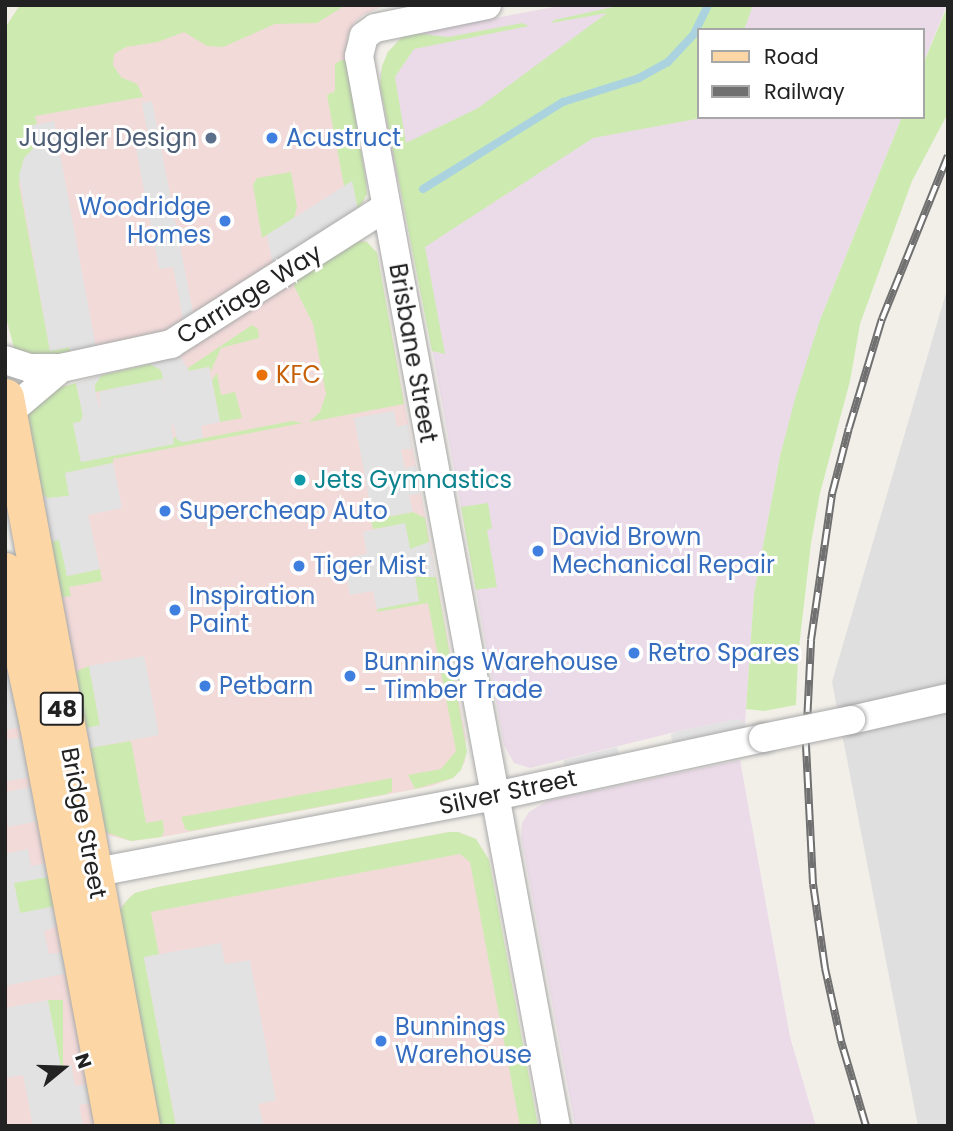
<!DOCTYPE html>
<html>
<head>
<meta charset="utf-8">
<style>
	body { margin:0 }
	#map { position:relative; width:953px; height:1131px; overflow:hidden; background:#f2efe9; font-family:Poppins,sans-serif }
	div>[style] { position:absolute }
	.residential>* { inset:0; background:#e0dfdf }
	.commercial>* { inset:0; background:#f2dad9 }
	.industrial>* { inset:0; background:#ebdbe8 }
	.grass>* { inset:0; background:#cdebb0; transform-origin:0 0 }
	.parking>* { inset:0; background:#e2e2e2; transform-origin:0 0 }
	.stream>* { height:8px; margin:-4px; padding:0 4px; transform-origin:4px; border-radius:4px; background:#aad3df }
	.roads { filter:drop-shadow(0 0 2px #a9a9a9) drop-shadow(0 0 2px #a9a9a9) }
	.minor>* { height:28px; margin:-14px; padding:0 14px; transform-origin:14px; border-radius:14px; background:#fff }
	.major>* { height:37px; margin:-18.5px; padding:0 18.5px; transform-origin:18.5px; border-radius:18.5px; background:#fcd6a4 }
	.rail>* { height:8px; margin-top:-4px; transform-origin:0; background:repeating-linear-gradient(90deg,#fff 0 16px,#707070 0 32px); box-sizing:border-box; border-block:2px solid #707070 }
	.bridges { filter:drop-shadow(0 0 2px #a9a9a9) drop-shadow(0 0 2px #a9a9a9) }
	.minor-bridge>* { height:28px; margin:-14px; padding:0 14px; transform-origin:14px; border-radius:14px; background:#fff }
	.dots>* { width:19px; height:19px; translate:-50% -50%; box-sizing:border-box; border:4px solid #fff; border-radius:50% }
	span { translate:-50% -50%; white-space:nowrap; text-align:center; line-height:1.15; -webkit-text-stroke:6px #fff; paint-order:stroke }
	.shield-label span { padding:2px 5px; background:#fff; border:2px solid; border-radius:5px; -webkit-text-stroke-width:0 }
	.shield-label { font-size:23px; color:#222; font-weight:700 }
	.service-label { font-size:24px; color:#4e5e75 }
	.right { translate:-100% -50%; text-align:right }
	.shop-label { font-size:24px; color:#366cbe }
	.left { translate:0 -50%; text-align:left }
	.street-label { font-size:24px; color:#222 }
	.food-label { font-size:24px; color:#c56008 }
	.culture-label { font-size:24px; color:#0d838f }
	.frame { position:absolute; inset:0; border:7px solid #222; pointer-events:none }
	.legend { position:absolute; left:697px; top:28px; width:228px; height:91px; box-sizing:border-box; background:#fff; border:2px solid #a7a7a7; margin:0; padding:9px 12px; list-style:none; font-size:21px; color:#222 }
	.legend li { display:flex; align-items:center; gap:14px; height:35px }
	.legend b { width:35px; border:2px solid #a7a7a7 }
	.north { position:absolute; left:28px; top:1033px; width:70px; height:70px; -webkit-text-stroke:5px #fff; paint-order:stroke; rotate:71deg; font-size:19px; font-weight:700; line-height:28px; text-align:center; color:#222 }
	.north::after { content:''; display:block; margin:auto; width:24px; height:32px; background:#222; clip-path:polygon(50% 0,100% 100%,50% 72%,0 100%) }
</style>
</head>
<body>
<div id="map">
	<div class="residential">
		<div style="clip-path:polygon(948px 286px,948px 1126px,918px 1126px,832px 682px)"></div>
	</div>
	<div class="commercial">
		<div style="clip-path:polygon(20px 5px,386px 5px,363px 15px,354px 23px,347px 37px,346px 61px,366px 182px,364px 203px,184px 324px,140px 340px,42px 358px,9px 330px,5px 313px,5px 28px)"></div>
		<div style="clip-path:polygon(361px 240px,367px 242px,377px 253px,466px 738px,465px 762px,453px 778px,432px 786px,168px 836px,131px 841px,111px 836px,103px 831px,31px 489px,55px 389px,180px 356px,347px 244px)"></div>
		<div style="clip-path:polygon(5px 612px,102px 1126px,5px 1126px)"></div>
		<div style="clip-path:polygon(449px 832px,458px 832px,476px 839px,489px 860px,538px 1126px,148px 1126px,121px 907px,128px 899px,135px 893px,158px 887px)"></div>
	</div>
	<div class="industrial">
		<div style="clip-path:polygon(565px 5px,947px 5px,923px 64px,923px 30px,699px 30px,699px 117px,902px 117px,820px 320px,780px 456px,754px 594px,745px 723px,738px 719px,675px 732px,530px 768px,514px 763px,504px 745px,410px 227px,391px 152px,380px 74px,388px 52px,401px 38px,413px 33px)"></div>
		<div style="clip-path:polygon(740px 760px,790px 1037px,816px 1126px,575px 1126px,521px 837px,522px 823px,529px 812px,547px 801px)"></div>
	</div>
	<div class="grass">
		<div style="clip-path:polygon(20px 5px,346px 5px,317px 23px,275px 24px,223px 47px,207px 46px,184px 32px,158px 42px,126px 47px,114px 54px,113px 65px,121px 77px,137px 84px,143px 97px,35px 116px,37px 124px,30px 126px,33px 149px,24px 158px,19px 184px,50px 351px,69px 347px,71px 353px,35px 359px,15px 352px,5px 313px,5px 28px)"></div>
		<div style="clip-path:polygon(622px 5px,753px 5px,744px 30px,699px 30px,699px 117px,707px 117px,593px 138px,425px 247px,445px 354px,432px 351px,380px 85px,382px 66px,388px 52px,401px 38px,413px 33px,448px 37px,522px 23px,529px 26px,414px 49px,395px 77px,406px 143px,478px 108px,607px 13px,551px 23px,554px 20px)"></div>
		<div style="clip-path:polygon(948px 5px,948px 113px,912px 181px,860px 324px,850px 381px,820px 493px,811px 543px,798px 656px,796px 705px,764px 711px,746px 709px,754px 594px,780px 456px,796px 395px,820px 320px,902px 117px,923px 117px,923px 64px)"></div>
		<div style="clip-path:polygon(341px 60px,346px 61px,366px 182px,367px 194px,358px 210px,352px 182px,344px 186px,327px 95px,335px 91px,335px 64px)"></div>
		<div style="clip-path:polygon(291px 172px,297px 207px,294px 218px,262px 238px,253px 185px,257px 178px)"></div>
		<div style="clip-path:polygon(354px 241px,367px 242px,377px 253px,404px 404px,309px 422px,320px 412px,326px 394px,313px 324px,294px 286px,297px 278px)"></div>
		<div style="clip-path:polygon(252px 325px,258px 329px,259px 338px,221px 348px,211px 371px,209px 367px,189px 371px,188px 368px)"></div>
		<div style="clip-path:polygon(150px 364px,161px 370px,164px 379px,95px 392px,95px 382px,102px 375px)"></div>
		<div style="clip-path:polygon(217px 373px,221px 395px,235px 392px,242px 418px,220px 422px,212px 380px)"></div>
		<div style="clip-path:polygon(76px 383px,83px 416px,80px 422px,73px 423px,81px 462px,173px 444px,173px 438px,176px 437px,183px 442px,292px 421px,303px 423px,113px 459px,113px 463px,65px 473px,70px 496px,48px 498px,31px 489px,21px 409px,55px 389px)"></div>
		<div style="clip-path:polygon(488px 503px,492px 528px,487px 530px,497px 587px,476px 590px,461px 507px)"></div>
		<div style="clip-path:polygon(413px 512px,425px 518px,429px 542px,419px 547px,410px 549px,405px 524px,373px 529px,371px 520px)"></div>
		<div style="clip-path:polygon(60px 539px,67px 576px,100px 569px,102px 581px,69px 587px,71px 596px,52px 599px,50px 542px)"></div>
		<div style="clip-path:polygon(424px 576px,436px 577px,467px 752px,461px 770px,453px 778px,415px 789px,408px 775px,441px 769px,456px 751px,428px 603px,377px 612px,377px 609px,419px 601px,415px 577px)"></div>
		<div style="clip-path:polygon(89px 666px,100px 726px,81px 729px,66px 676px)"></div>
		<div style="clip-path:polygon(131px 741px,146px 823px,163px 820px,164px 832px,161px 837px,131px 841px,103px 831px,84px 749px)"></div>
		<div style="clip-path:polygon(392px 778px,392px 791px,387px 794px,190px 831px,185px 829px,181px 817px)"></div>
		<div style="clip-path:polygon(449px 832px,458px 832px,476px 839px,489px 860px,538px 1126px,520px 1126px,470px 862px,460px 854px,151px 912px,159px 955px,144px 958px,176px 1126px,148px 1126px,116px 915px,128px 899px,135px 893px,158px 887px)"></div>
		<div style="clip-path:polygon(49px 876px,61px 905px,20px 914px,14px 883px)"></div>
		<div style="left:48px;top:1000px;width:15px;height:68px"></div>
	</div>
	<div class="parking">
		<div style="clip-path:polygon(152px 101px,194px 318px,184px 324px,173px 267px,159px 269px,136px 148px,150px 146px,142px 103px)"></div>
		<div style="clip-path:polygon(54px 121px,96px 348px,71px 353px,69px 347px,50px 351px,19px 176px,24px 158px,33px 149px,30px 126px)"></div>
		<div style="clip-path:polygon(352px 181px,358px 210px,273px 266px,267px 235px)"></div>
		<div style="clip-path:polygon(180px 356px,189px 371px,209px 367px,220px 422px,201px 426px,203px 438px,183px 442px,177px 440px,174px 426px,171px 424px,174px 444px,81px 462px,73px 423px,80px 422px,83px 416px,76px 383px,102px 375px,94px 386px,101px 412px,99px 392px,120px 387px,162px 379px,167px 398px,161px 370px,150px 364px)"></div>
		<div style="clip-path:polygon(394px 411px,397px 427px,408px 424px,412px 449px,401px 449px,405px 469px,415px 465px,421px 494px,409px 495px,413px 512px,373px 519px,354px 418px)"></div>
		<div style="clip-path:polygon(113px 463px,122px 508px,88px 515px,100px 569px,67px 576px,59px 540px,50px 542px,31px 489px,48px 498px,69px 496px,65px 473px)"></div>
		<div style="clip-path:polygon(405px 523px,410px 549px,429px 542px,436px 577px,415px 577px,419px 601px,377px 609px,373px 591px,350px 595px,343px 558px,367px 554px,363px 532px)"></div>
		<div style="clip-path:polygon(144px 656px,159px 735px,84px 749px,81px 729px,100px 725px,89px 666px)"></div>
		<div style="clip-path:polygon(16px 668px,45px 820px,8px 827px,5px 792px,32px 787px,30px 777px,5px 782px,5px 740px,23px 737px,21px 727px,5px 730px,5px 670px)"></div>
		<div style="clip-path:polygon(738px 719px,745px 723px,746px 728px,672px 742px,671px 734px,675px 732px)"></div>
		<div style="left:617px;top:747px;width:8px;height:55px;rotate:76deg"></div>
		<div style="clip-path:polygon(28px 849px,31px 866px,47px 863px,49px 877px,14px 883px,20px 913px,61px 905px,60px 925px,44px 931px,49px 954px,65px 952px,73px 972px,5px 986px,5px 854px)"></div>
		<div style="clip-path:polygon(221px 943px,225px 964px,250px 960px,276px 1100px,258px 1104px,264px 1126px,176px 1126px,144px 957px)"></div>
		<div style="clip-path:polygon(48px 1000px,61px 1067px,71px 1065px,75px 1086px,87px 1084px,90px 1103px,79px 1105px,83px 1126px,33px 1126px,23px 1075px,5px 1078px,5px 1008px)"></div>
	</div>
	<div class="stream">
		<div style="left:423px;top:189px;width:165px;rotate:-31.9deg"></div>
		<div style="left:563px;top:102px;width:80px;rotate:-17.5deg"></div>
		<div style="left:639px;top:78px;width:33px;rotate:-29deg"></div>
		<div style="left:668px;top:62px;width:38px;rotate:-47deg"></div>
		<div style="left:694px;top:34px;width:32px;rotate:-64deg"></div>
	</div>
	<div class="roads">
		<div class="minor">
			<div style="left:487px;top:5px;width:114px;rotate:168.4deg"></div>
			<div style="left:375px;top:28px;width:14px;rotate:144deg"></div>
			<div style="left:364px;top:36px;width:21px;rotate:104deg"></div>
			<div style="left:359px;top:56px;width:1088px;rotate:79.57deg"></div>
			<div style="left:5px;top:360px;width:26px;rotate:18deg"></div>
			<div style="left:30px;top:368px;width:31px"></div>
			<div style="left:61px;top:368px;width:113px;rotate:-12.3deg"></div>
			<div style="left:171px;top:344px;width:255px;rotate:-32.5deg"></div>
			<div style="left:8px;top:413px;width:70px;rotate:-40.3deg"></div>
			<div style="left:851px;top:720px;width:99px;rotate:-12.8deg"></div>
			<div style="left:76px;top:876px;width:427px;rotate:-10.8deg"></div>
			<div style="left:495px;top:796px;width:274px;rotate:-12.2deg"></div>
		</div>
		<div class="major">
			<div style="left:5px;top:397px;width:742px;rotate:79.43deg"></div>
			<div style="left:5px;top:571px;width:157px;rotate:77.9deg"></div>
			<div style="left:38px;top:725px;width:408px;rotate:79.4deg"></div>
		</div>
	</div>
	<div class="rail">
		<div style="left:866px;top:1126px;width:89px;rotate:-106.4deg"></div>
		<div style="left:841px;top:1041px;width:75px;rotate:-102.4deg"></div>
		<div style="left:825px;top:968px;width:85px;rotate:-98.1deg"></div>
		<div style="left:813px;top:884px;width:140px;rotate:-92.9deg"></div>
		<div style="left:806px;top:744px;width:104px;rotate:-87.2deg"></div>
		<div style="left:811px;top:640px;width:148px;rotate:-81.8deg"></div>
		<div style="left:832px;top:494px;width:68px;rotate:-75.6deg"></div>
		<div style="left:849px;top:428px;width:114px;rotate:-73.2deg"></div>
		<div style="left:882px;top:319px;width:176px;rotate:-68deg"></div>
	</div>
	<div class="bridges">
		<div class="minor-bridge">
			<div style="left:763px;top:738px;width:90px;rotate:-11.6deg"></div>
		</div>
	</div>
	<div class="dots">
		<div style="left:211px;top:138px;background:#5c6f8a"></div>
		<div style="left:272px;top:138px;background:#3f7fe0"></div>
		<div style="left:225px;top:221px;background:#3f7fe0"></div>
		<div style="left:262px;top:375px;background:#e8710a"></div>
		<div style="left:300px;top:480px;background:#0f9aa8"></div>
		<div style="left:165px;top:511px;background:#3f7fe0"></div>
		<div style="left:538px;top:551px;background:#3f7fe0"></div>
		<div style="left:299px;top:566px;background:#3f7fe0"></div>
		<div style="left:175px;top:610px;background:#3f7fe0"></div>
		<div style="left:634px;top:653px;background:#3f7fe0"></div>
		<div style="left:350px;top:676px;background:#3f7fe0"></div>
		<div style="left:205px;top:686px;background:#3f7fe0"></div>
		<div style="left:381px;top:1041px;background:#3f7fe0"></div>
	</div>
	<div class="shield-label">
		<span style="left:62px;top:709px">48</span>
	</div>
	<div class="service-label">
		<span class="right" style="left:197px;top:138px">Juggler Design</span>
	</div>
	<div class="shop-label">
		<span class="left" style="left:286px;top:138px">Acustruct</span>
		<span class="right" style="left:211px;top:221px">Woodridge<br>Homes</span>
		<span class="left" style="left:179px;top:511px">Supercheap Auto</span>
		<span class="left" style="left:552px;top:551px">David Brown<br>Mechanical Repair</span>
		<span class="left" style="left:313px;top:566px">Tiger Mist</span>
		<span class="left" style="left:189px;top:610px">Inspiration<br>Paint</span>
		<span class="left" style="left:648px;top:653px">Retro Spares</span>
		<span class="left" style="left:364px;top:676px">Bunnings Warehouse<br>- Timber Trade</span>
		<span class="left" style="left:219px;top:686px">Petbarn</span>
		<span class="left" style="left:395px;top:1041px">Bunnings<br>Warehouse</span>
	</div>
	<div class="street-label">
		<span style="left:249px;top:294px;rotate:-32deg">Carriage Way</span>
		<span style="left:413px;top:353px;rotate:80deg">Brisbane Street</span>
		<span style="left:508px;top:792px;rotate:-12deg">Silver Street</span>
		<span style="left:84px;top:823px;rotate:79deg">Bridge Street</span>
	</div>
	<div class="food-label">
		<span class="left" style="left:276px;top:375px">KFC</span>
	</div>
	<div class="culture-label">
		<span class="left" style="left:314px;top:480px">Jets Gymnastics</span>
	</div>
	<div class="frame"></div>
	<ul class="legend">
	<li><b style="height:9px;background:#fcd6a4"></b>Road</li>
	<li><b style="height:9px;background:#707070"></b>Railway</li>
	</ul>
	<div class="north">N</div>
</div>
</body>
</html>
